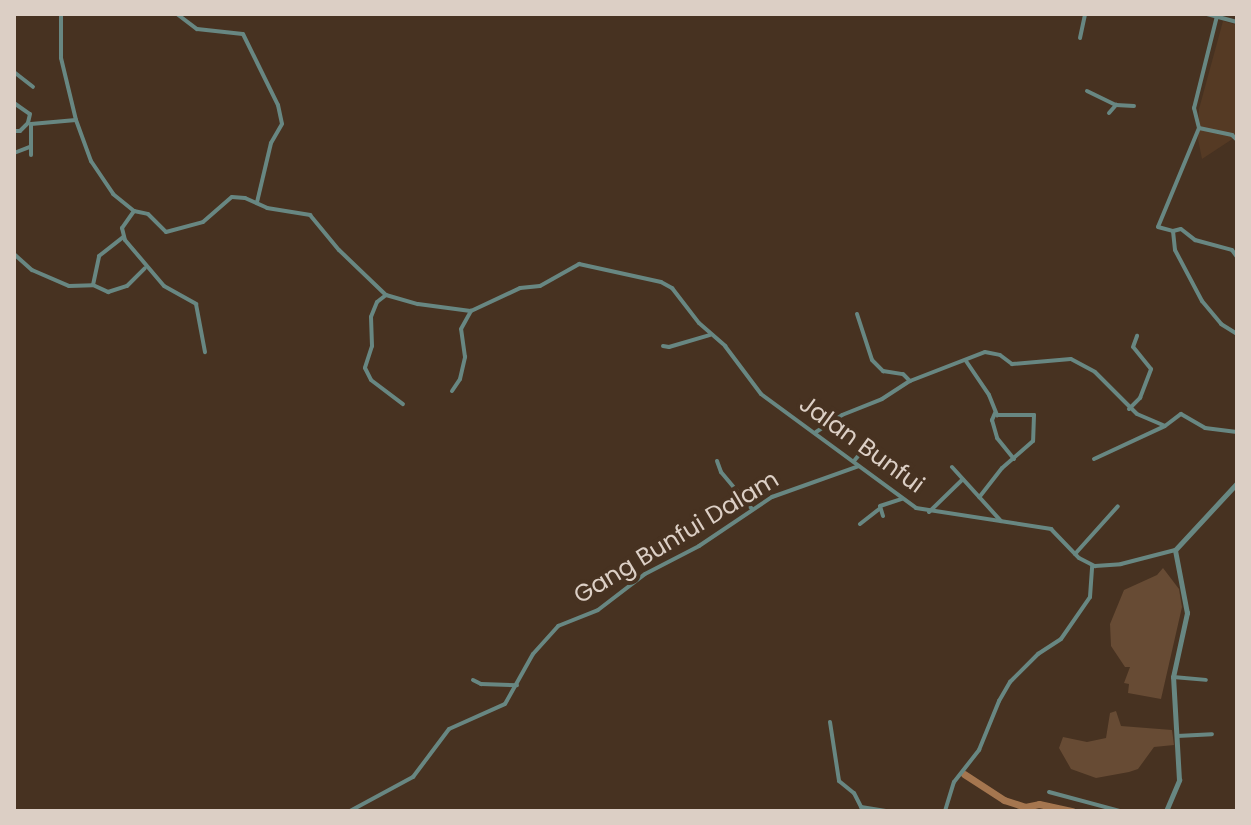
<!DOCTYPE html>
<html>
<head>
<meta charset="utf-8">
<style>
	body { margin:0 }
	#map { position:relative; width:1251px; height:825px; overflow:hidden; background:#473221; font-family:Poppins,sans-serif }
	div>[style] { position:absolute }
	.built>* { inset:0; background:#553a24 }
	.green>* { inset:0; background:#674b34 }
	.river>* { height:7px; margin:-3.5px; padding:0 3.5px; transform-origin:3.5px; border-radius:3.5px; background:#a5764f }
	.minor>* { height:4px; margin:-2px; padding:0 2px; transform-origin:2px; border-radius:2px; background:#688782 }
	.tertiary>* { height:5px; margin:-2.5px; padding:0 2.5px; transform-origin:2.5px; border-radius:2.5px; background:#688782 }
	span { translate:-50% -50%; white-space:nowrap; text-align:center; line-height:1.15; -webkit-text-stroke:8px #473221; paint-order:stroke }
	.street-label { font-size:24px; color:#dccfc5 }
	.frame { position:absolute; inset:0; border:16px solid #dccfc5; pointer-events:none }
</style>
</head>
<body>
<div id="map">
	<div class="built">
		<div style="clip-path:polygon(1223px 21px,1237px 25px,1237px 136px,1202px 159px,1198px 139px,1199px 109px)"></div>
	</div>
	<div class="green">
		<div style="clip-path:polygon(1163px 568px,1179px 589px,1182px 607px,1161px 699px,1128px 693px,1129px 684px,1124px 683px,1130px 667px,1125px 667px,1111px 646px,1110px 624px,1124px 590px,1157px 575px)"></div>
		<div style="clip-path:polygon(1116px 711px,1121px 726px,1172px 730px,1174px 745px,1154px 747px,1138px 769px,1129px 772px,1096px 778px,1071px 769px,1059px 748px,1063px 737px,1087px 742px,1106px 738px,1110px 713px)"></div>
	</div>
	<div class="river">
		<div style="left:964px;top:774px;width:48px;rotate:33deg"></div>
		<div style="left:1004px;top:800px;width:22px;rotate:18deg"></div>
		<div style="left:1025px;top:807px;width:14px;rotate:-12deg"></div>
		<div style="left:1039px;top:804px;width:34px;rotate:12deg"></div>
	</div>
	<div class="minor">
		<div style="left:61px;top:14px;width:44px;rotate:90deg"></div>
		<div style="left:61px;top:58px;width:64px;rotate:76.4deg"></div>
		<div style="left:76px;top:120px;width:44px;rotate:69.9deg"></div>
		<div style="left:91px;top:161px;width:40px;rotate:56deg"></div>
		<div style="left:113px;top:194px;width:27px;rotate:39deg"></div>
		<div style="left:134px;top:211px;width:14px;rotate:12deg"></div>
		<div style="left:148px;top:214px;width:25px;rotate:45deg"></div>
		<div style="left:166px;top:232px;width:38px;rotate:-15deg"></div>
		<div style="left:203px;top:222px;width:38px;rotate:-41deg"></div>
		<div style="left:232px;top:197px;width:13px;rotate:4deg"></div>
		<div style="left:245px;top:198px;width:24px;rotate:24deg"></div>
		<div style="left:267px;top:208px;width:44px;rotate:9.2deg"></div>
		<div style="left:310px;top:215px;width:45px;rotate:50.4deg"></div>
		<div style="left:339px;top:250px;width:65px;rotate:43.8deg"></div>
		<div style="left:386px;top:295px;width:33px;rotate:16deg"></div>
		<div style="left:418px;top:304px;width:53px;rotate:7.5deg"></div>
		<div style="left:471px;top:311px;width:54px;rotate:-25.1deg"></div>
		<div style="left:520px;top:288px;width:20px;rotate:-6deg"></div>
		<div style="left:540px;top:286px;width:45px;rotate:-29.4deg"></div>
		<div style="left:579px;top:264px;width:84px;rotate:12.4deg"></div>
		<div style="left:661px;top:282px;width:13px;rotate:29deg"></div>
		<div style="left:672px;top:288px;width:44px;rotate:52.4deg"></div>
		<div style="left:699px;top:323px;width:35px;rotate:41deg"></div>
		<div style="left:725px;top:346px;width:60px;rotate:53.1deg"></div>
		<div style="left:761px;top:394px;width:192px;rotate:36.3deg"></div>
		<div style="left:916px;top:508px;width:137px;rotate:8.8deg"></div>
		<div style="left:1051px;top:529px;width:40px;rotate:46deg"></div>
		<div style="left:1079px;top:558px;width:18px;rotate:27deg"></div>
		<div style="left:1095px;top:566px;width:26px;rotate:-4deg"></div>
		<div style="left:1121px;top:564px;width:56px;rotate:-14.5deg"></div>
		<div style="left:177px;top:14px;width:25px;rotate:37deg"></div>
		<div style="left:197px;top:29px;width:46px;rotate:6.2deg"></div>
		<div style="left:243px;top:34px;width:79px;rotate:63.8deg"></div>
		<div style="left:278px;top:105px;width:19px;rotate:78deg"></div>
		<div style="left:282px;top:124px;width:22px;rotate:120deg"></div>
		<div style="left:271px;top:143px;width:61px;rotate:103.3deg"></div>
		<div style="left:1207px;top:14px;width:31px;rotate:15deg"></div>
		<div style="left:1217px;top:16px;width:95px;rotate:104deg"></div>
		<div style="left:1194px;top:108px;width:21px;rotate:76deg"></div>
		<div style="left:1199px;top:128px;width:107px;rotate:112.5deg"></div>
		<div style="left:1158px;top:227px;width:16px;rotate:15deg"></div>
		<div style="left:1173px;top:231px;width:19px;rotate:84deg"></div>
		<div style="left:1175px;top:250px;width:58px;rotate:62.1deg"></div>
		<div style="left:1202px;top:301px;width:30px;rotate:50deg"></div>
		<div style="left:1221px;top:324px;width:19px;rotate:32deg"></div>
		<div style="left:1080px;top:38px;width:25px;rotate:-78deg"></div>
		<div style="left:14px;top:72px;width:24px;rotate:38deg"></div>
		<div style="left:1087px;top:91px;width:32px;rotate:26deg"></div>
		<div style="left:1116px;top:105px;width:18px;rotate:3deg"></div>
		<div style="left:14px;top:103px;width:19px;rotate:35deg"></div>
		<div style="left:30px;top:114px;width:9px;rotate:103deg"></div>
		<div style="left:28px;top:123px;width:11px;rotate:135deg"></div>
		<div style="left:20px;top:131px;width:6px;rotate:180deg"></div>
		<div style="left:1109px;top:113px;width:11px;rotate:-49deg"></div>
		<div style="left:1199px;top:128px;width:34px;rotate:12deg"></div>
		<div style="left:1232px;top:135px;width:7px;rotate:45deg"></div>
		<div style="left:14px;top:153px;width:17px;rotate:-21deg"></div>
		<div style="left:31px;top:155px;width:31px;rotate:-90deg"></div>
		<div style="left:31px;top:124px;width:45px;rotate:-5.1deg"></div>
		<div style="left:134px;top:211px;width:21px;rotate:125deg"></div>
		<div style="left:122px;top:228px;width:12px;rotate:76deg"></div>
		<div style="left:125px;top:240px;width:60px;rotate:49.7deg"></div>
		<div style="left:164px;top:286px;width:37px;rotate:29deg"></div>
		<div style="left:196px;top:304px;width:49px;rotate:79.4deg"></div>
		<div style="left:1173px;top:231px;width:8px;rotate:-14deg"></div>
		<div style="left:1181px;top:229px;width:18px;rotate:38deg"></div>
		<div style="left:1195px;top:240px;width:38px;rotate:15deg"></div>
		<div style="left:1232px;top:250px;width:9px;rotate:54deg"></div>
		<div style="left:14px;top:254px;width:24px;rotate:42deg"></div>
		<div style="left:32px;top:270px;width:40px;rotate:23.4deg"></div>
		<div style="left:69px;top:286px;width:24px;rotate:-2deg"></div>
		<div style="left:93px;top:285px;width:17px;rotate:25deg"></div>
		<div style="left:108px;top:292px;width:20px;rotate:-18deg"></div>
		<div style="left:127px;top:286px;width:25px;rotate:-45deg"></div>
		<div style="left:93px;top:285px;width:30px;rotate:-78deg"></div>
		<div style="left:99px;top:256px;width:31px;rotate:-38deg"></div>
		<div style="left:386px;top:295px;width:11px;rotate:142deg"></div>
		<div style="left:377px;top:302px;width:16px;rotate:112deg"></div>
		<div style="left:371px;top:317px;width:29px;rotate:88deg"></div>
		<div style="left:372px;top:346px;width:23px;rotate:108deg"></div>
		<div style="left:365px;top:368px;width:13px;rotate:63deg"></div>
		<div style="left:371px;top:380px;width:40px;rotate:37deg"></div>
		<div style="left:857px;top:314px;width:48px;rotate:71.9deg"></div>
		<div style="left:872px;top:360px;width:16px;rotate:45deg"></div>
		<div style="left:883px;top:371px;width:20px;rotate:9deg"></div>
		<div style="left:903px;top:374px;width:10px;rotate:45deg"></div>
		<div style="left:663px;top:346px;width:6px;rotate:9deg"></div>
		<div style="left:669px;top:347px;width:43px;rotate:-16.3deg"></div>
		<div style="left:966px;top:361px;width:41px;rotate:55.9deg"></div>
		<div style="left:989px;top:395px;width:22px;rotate:68deg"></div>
		<div style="left:997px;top:415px;width:37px"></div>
		<div style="left:1034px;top:415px;width:26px;rotate:92deg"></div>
		<div style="left:1033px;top:441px;width:41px;rotate:138.9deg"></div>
		<div style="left:1002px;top:468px;width:37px;rotate:128deg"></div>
		<div style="left:452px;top:391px;width:14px;rotate:-56deg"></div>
		<div style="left:460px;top:379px;width:23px;rotate:-77deg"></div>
		<div style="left:465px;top:357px;width:28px;rotate:-98deg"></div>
		<div style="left:461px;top:329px;width:21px;rotate:-61deg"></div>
		<div style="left:1129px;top:409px;width:16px;rotate:-45deg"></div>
		<div style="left:1140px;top:398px;width:31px;rotate:-69deg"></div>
		<div style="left:1151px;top:369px;width:28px;rotate:-129deg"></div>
		<div style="left:1133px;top:347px;width:12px;rotate:-70deg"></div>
		<div style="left:995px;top:413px;width:8px;rotate:113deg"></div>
		<div style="left:992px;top:420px;width:19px;rotate:74deg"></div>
		<div style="left:997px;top:438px;width:27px;rotate:51deg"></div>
		<div style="left:816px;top:432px;width:31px;rotate:-33deg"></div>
		<div style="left:842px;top:415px;width:43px;rotate:-21.8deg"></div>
		<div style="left:882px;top:399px;width:33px;rotate:-33deg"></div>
		<div style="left:910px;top:381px;width:80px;rotate:-21.1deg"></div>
		<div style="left:985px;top:352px;width:15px;rotate:11deg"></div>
		<div style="left:1000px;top:355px;width:15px;rotate:37deg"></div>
		<div style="left:1012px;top:364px;width:59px;rotate:-4.8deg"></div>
		<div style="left:1071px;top:359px;width:27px;rotate:28deg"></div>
		<div style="left:1095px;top:372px;width:59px;rotate:45deg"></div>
		<div style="left:1137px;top:414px;width:30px;rotate:23deg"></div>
		<div style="left:1165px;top:426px;width:20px;rotate:-37deg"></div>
		<div style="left:1181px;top:414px;width:28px;rotate:30deg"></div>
		<div style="left:1205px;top:428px;width:32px;rotate:7deg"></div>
		<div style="left:1094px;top:459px;width:78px;rotate:-24.9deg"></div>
		<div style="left:717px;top:461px;width:12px;rotate:70deg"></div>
		<div style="left:721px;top:472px;width:48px;rotate:50deg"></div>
		<div style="left:854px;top:461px;width:22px;rotate:-51deg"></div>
		<div style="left:952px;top:467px;width:73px;rotate:47.8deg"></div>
		<div style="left:929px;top:512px;width:47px;rotate:-44.1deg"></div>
		<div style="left:883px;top:516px;width:10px;rotate:-107deg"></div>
		<div style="left:880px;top:506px;width:23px;rotate:-18deg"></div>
		<div style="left:860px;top:524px;width:24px;rotate:-38deg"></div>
		<div style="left:1075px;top:554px;width:64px;rotate:-48.1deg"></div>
		<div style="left:1173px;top:677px;width:33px;rotate:5deg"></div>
		<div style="left:473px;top:680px;width:9px;rotate:27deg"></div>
		<div style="left:481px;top:684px;width:36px;rotate:2deg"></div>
		<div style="left:830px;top:722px;width:60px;rotate:81.3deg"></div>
		<div style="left:839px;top:781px;width:19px;rotate:39deg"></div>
		<div style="left:854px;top:793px;width:16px;rotate:63deg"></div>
		<div style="left:861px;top:807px;width:25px;rotate:9deg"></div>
		<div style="left:1177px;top:736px;width:35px;rotate:-3deg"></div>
		<div style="left:1049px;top:792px;width:73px;rotate:15deg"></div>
		<div style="left:350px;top:811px;width:72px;rotate:-28.4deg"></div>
		<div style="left:413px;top:777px;width:60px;rotate:-53.1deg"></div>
		<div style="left:449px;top:729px;width:61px;rotate:-24.1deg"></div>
		<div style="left:505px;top:704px;width:57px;rotate:-60.8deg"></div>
		<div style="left:533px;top:654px;width:38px;rotate:-48deg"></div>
		<div style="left:558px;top:626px;width:43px;rotate:-21.8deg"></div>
		<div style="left:598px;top:610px;width:59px;rotate:-37.5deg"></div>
		<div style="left:645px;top:574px;width:61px;rotate:-27.4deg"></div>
		<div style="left:699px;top:546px;width:88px;rotate:-33.9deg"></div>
		<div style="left:772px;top:497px;width:92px;rotate:-19.6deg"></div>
		<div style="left:945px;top:811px;width:30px;rotate:-73deg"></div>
		<div style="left:954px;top:782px;width:41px;rotate:-52deg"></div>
		<div style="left:979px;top:750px;width:53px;rotate:-67.8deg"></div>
		<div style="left:999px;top:701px;width:22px;rotate:-60deg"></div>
		<div style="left:1010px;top:682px;width:40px;rotate:-45deg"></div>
		<div style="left:1038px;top:654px;width:27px;rotate:-33deg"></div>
		<div style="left:1061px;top:639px;width:51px;rotate:-55.4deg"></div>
		<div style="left:1090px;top:597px;width:31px;rotate:-86deg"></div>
	</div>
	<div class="tertiary">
		<div style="left:1166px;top:811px;width:34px;rotate:-67deg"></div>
		<div style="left:1179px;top:780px;width:103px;rotate:-93.3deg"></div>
		<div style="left:1173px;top:677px;width:66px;rotate:-77.7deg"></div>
		<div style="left:1187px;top:613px;width:64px;rotate:-100.8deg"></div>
		<div style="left:1175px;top:550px;width:91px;rotate:-47.2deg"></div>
	</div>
	<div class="street-label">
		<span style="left:862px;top:444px;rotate:36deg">Jalan Bunfui</span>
		<span style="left:676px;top:537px;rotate:-31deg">Gang Bunfui Dalam</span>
	</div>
	<div class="frame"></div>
</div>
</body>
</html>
